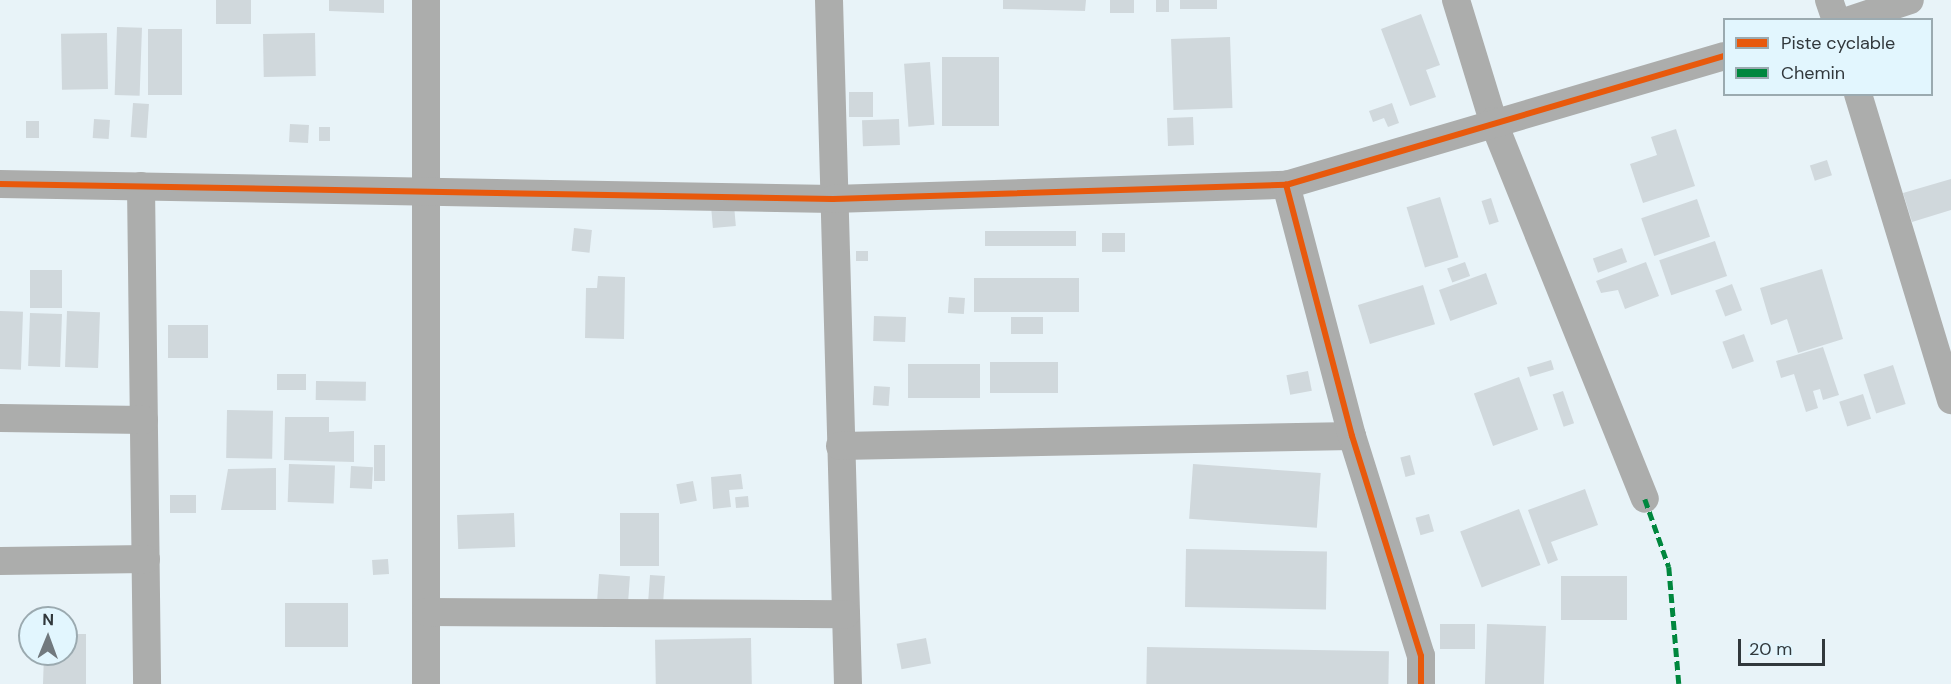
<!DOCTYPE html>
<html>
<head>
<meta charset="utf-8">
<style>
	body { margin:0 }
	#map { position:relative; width:1951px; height:684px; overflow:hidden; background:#e8f3f8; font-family:"DM Sans",sans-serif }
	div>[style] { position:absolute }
	.building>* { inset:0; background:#d0d8dc; transform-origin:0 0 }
	.minor>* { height:28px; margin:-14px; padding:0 14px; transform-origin:14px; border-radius:14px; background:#acadac }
	.quiet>* { height:4.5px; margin-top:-2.25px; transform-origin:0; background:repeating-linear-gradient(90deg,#00873e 0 9px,transparent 0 13.5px) }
	.cycleway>* { height:6px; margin:-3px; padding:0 3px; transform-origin:3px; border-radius:3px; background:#e8590c }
	span { translate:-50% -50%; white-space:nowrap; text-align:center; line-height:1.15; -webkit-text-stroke:6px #e2f6fe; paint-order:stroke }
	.legend { position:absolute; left:1723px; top:18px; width:210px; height:78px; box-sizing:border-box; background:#e2f6fe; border:2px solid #9baab0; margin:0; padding:8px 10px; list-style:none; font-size:18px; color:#31383c }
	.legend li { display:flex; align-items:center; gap:12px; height:30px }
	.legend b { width:30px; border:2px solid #9baab0 }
	.north { position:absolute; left:18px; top:606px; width:60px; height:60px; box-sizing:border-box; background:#e2f6fe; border:2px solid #9baab0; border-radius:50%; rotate:1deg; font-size:16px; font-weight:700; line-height:24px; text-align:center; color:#31383c }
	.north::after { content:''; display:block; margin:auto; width:21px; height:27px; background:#71797e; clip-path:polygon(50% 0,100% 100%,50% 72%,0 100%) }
	.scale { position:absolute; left:1738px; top:639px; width:87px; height:27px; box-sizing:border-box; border:3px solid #31383c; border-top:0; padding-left:8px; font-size:18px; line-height:21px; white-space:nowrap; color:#31383c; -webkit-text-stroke:4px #e2f6fe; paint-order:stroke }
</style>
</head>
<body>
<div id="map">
	<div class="building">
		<div style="left:216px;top:0;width:35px;height:24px"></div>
		<div style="clip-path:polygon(329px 0,384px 0,384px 13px,329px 11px)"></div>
		<div style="clip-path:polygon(1003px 0,1086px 0,1085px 11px,1003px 9px)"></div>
		<div style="left:1110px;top:0;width:24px;height:13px"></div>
		<div style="left:1156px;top:0;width:13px;height:12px"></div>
		<div style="left:1180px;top:0;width:37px;height:9px"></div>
		<div style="clip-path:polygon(1421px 14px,1440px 65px,1426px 70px,1436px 97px,1410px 106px,1381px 29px)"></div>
		<div style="left:117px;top:27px;width:25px;height:68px;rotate:2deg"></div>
		<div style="left:148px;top:29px;width:34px;height:66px"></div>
		<div style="left:107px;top:33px;width:56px;height:46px;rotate:89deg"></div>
		<div style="left:315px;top:33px;width:43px;height:52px;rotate:89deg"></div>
		<div style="left:1230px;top:37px;width:71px;height:59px;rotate:88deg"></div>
		<div style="left:999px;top:57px;width:69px;height:57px;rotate:90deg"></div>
		<div style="left:930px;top:62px;width:63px;height:26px;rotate:86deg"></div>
		<div style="left:873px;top:92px;width:25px;height:24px;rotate:90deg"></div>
		<div style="left:133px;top:103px;width:16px;height:34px;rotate:4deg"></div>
		<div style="clip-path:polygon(1392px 103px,1399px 123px,1388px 127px,1384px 118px,1373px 122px,1369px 111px)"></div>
		<div style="left:1193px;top:117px;width:28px;height:26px;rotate:88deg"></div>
		<div style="left:94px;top:119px;width:16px;height:19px;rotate:4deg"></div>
		<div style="left:899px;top:119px;width:26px;height:37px;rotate:88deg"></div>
		<div style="left:39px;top:121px;width:17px;height:13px;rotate:90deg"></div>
		<div style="left:290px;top:124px;width:19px;height:18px;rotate:3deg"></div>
		<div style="left:319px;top:127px;width:11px;height:14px"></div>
		<div style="clip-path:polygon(1676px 129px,1695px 186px,1643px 203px,1630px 164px,1657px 155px,1651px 137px)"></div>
		<div style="left:1827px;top:160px;width:16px;height:18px;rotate:72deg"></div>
		<div style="clip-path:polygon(1951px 179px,1951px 210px,1912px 222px,1903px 193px)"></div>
		<div style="left:1440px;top:197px;width:63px;height:35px;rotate:73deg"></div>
		<div style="left:1491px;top:198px;width:25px;height:10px;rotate:72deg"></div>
		<div style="left:1697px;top:199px;width:40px;height:59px;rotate:71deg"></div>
		<div style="left:734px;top:205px;width:21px;height:23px;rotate:85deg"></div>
		<div style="left:574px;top:228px;width:18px;height:23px;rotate:6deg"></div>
		<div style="left:985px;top:231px;width:91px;height:15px"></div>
		<div style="left:1102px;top:233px;width:23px;height:19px"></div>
		<div style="left:1715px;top:241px;width:37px;height:59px;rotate:71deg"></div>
		<div style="left:1622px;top:248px;width:15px;height:31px;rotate:70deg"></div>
		<div style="left:856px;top:251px;width:12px;height:10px"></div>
		<div style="left:1465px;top:262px;width:15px;height:19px;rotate:70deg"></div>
		<div style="clip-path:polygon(1646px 262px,1659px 296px,1625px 309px,1618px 290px,1601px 293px,1596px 281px)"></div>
		<div style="clip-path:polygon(1822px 269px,1843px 339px,1798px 353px,1787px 319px,1771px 325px,1760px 288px)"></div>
		<div style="left:30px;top:270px;width:32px;height:38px"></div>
		<div style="left:1486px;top:273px;width:33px;height:50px;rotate:70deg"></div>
		<div style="clip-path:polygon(598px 276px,625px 277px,624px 339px,585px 338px,586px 288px,597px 288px)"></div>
		<div style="left:974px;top:278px;width:105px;height:34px"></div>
		<div style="left:1732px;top:284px;width:28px;height:18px;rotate:69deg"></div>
		<div style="left:1423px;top:285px;width:41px;height:68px;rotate:73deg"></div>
		<div style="left:949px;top:297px;width:16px;height:16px;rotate:4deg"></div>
		<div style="left:0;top:311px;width:23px;height:58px;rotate:2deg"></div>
		<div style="left:67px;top:311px;width:33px;height:56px;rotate:2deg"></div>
		<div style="left:30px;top:313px;width:32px;height:53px;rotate:2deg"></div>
		<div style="left:874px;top:316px;width:32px;height:25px;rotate:2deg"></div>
		<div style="left:1043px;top:317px;width:17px;height:32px;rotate:90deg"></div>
		<div style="left:168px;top:325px;width:40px;height:33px"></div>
		<div style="left:1744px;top:334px;width:29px;height:23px;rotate:70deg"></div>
		<div style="clip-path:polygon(1823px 347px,1839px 395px,1823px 400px,1820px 389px,1813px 391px,1818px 408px,1806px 412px,1794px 374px,1781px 378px,1776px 361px)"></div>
		<div style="left:1551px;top:360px;width:10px;height:25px;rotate:73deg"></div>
		<div style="left:990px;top:362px;width:68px;height:31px"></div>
		<div style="left:980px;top:364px;width:34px;height:72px;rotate:90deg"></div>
		<div style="left:1893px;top:365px;width:41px;height:31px;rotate:72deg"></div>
		<div style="left:1308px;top:371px;width:20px;height:22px;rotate:79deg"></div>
		<div style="left:277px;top:374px;width:29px;height:16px"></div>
		<div style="left:1519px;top:377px;width:56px;height:48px;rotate:70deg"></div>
		<div style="left:316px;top:381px;width:50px;height:19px;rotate:1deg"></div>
		<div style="left:874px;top:386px;width:16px;height:19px;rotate:4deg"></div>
		<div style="left:1563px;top:391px;width:34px;height:11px;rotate:71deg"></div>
		<div style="left:1863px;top:394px;width:26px;height:25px;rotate:72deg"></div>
		<div style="left:227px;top:410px;width:46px;height:48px;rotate:1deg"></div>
		<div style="clip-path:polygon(285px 417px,329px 417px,329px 432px,354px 431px,354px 462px,284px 460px)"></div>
		<div style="left:374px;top:445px;width:11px;height:36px"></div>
		<div style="left:1410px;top:455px;width:20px;height:10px;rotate:75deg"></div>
		<div style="left:289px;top:464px;width:46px;height:38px;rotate:2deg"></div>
		<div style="left:1193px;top:464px;width:128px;height:55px;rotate:4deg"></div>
		<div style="left:351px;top:466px;width:22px;height:22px;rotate:3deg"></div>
		<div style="clip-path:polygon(276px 468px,276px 510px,221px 510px,228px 469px)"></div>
		<div style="clip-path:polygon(741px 474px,743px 489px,729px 490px,731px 507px,713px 509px,711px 477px)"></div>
		<div style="left:693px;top:481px;width:20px;height:17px;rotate:79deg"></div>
		<div style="clip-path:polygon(1585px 489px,1598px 525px,1551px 542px,1558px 560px,1548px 564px,1528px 510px)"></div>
		<div style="left:170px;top:495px;width:26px;height:18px"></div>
		<div style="left:748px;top:496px;width:11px;height:13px;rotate:85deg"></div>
		<div style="left:1519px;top:509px;width:60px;height:63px;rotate:69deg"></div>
		<div style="left:514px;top:513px;width:34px;height:57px;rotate:88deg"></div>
		<div style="left:620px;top:513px;width:39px;height:53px"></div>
		<div style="left:1429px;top:514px;width:18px;height:14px;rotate:74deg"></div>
		<div style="left:1186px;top:549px;width:141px;height:58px;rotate:1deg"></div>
		<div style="left:388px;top:559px;width:15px;height:16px;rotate:86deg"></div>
		<div style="left:599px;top:574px;width:31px;height:25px;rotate:4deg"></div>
		<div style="left:650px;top:575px;width:15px;height:32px;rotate:4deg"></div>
		<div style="left:1627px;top:576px;width:44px;height:66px;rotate:90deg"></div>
		<div style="left:348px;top:603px;width:44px;height:63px;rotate:90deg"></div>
		<div style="left:1475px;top:624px;width:25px;height:35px;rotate:90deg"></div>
		<div style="left:1487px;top:624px;width:59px;height:60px;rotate:2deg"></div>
		<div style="clip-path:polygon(66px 634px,86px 634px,86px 684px,43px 684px,44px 654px,66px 654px)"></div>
		<div style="left:751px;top:638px;width:46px;height:96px;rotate:89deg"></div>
		<div style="left:926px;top:638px;width:26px;height:30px;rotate:79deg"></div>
		<div style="left:1147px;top:647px;width:242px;height:37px;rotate:1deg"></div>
	</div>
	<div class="minor">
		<div style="left:426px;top:0;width:684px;rotate:90deg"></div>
		<div style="left:829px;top:0;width:684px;rotate:88.41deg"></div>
		<div style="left:1456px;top:0;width:127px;rotate:73deg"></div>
		<div style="left:1493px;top:121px;width:407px;rotate:68.1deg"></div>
		<div style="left:1829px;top:0;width:21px;rotate:71deg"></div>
		<div style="left:1850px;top:20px;width:63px;rotate:-18.4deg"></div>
		<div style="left:1858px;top:94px;width:320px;rotate:73.1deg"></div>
		<div style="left:0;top:184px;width:833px;rotate:1.03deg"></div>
		<div style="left:833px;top:199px;width:453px;rotate:-1.8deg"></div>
		<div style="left:141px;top:186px;width:498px;rotate:89.3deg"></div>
		<div style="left:0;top:418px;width:144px;rotate:0.8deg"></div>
		<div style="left:840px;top:446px;width:512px;rotate:-1.12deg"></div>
		<div style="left:0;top:561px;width:146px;rotate:-0.8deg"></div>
		<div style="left:426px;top:612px;width:420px;rotate:0.3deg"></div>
		<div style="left:1421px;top:684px;width:28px;rotate:-90deg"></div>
		<div style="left:1421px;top:656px;width:231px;rotate:-107.4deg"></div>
		<div style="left:1352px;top:436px;width:260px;rotate:-104.7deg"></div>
		<div style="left:1286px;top:185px;width:457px;rotate:-16.4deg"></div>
	</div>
	<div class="quiet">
		<div style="left:1645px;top:499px;width:72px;rotate:70.6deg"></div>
		<div style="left:1669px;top:567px;width:117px;rotate:85.1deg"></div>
	</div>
	<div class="cycleway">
		<div style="left:0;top:184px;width:833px;rotate:1.03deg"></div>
		<div style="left:833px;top:199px;width:453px;rotate:-1.8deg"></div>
		<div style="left:1421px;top:684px;width:28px;rotate:-90deg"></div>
		<div style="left:1421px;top:656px;width:231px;rotate:-107.4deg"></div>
		<div style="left:1352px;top:436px;width:260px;rotate:-104.7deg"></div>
		<div style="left:1286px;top:185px;width:457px;rotate:-16.4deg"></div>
	</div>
	<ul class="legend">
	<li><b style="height:8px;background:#e8590c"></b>Piste cyclable</li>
	<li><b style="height:8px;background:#00873e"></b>Chemin</li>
	</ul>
	<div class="north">N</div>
	<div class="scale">20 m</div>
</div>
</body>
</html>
